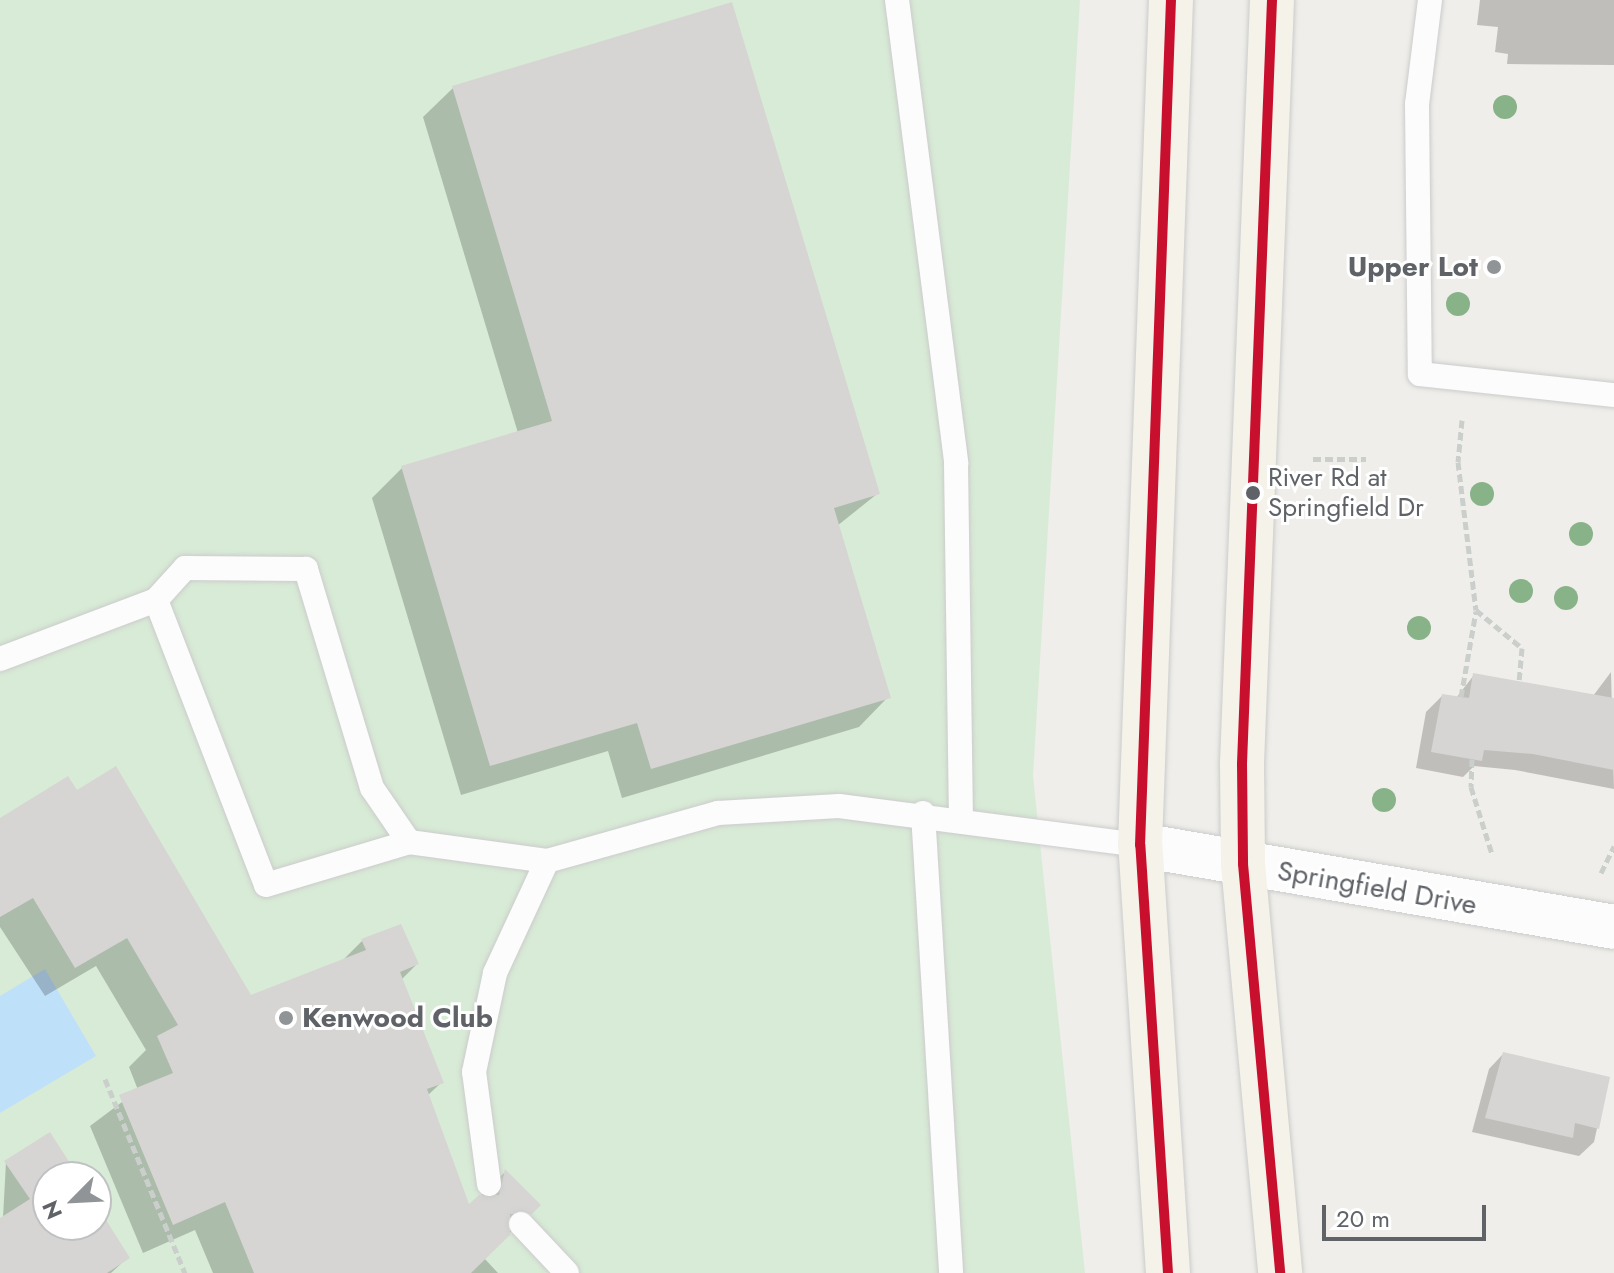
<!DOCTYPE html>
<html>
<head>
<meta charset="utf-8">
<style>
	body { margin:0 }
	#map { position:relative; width:1614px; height:1273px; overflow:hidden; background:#efeeea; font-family:Jost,sans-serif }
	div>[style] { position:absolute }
	.green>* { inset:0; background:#d8ebd6 }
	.water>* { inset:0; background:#bfe0f9 }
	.shadow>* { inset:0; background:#0003 }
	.building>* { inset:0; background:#d6d5d3 }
	.path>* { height:5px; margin-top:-2.5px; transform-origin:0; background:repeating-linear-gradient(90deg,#cacfcc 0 8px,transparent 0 12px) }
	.roads { filter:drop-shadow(0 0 2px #cbcccc) drop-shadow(0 0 2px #cbcccc) }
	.service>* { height:24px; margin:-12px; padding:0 12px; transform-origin:12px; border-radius:12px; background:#fdfcfc }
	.minor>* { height:44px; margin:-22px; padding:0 22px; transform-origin:22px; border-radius:22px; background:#fdfcfc }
	.primary>* { height:44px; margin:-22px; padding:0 22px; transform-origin:22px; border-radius:22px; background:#f4f2e9 }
	.bus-1>* { height:10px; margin:-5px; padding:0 5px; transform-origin:5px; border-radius:5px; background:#c8102e }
	.trees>* { width:24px; height:24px; margin:-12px; border-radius:50%; background:#88b388 }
	.dots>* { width:22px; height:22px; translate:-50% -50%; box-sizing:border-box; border:4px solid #fff; border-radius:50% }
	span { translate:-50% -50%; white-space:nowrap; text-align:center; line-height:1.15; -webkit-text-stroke:6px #fff; paint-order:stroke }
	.bus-label { font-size:26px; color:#5f6368 }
	.left { translate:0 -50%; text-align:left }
	.poi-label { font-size:28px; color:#5f6368; font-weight:700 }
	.right { translate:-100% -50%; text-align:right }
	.street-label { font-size:28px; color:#5f6368 }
	.north { position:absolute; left:32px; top:1161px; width:80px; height:80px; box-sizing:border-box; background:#fff; border:2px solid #bfc1c3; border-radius:50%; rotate:246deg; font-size:22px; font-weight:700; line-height:32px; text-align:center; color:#5f6368 }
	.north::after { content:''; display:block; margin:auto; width:28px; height:36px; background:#919496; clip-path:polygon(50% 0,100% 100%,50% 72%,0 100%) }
	.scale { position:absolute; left:1322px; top:1205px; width:164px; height:36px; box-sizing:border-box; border:4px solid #5f6368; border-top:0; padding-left:10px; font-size:24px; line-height:28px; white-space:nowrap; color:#5f6368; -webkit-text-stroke:6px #fff; paint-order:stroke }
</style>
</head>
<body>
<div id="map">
	<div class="green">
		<div style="clip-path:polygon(evenodd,0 0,1080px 0,1033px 776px,1085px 1273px,0 1273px,0 0,48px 1177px,96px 1177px,96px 1225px,48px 1225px,48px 1177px)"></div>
	</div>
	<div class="water">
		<div style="clip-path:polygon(45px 969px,96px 1056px,0 1113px,0 996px)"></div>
	</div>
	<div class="shadow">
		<div style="clip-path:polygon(1480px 0,1614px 0,1614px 65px,1507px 64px,1508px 54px,1495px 52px,1498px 27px,1477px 25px)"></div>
		<div style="clip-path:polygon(453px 88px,877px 494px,837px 526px,888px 697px,859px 727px,622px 798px,608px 751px,461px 795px,372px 498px,402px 468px,518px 433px,423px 117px)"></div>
		<div style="clip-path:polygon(1611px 672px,1614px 789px,1515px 770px,1474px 766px,1463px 777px,1416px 768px,1426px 712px,1442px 696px,1456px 698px,1474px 675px,1593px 696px)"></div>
		<div style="clip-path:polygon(0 820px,250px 998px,341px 962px,362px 941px,417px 964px,401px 980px,442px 1082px,427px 1096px,468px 1208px,505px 1172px,538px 1205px,484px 1258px,498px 1273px,213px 1273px,195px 1230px,143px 1253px,90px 1126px,138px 1090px,129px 1067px,146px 1050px,96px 966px,45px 996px,0 927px)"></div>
		<div style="clip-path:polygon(1503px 1054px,1608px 1078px,1594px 1142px,1579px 1156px,1472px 1132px,1489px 1069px)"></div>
		<div style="clip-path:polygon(6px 1162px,72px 1177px,48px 1177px,48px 1225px,96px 1225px,96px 1215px,125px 1260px,111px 1273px,0 1273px)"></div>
	</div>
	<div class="building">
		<div style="clip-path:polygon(732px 2px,880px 494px,834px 508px,891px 698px,651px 769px,637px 723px,490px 766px,401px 466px,552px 421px,452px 86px)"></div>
		<div style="clip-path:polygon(1473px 673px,1614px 698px,1614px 770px,1533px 754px,1484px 750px,1482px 761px,1431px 752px,1442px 694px,1469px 698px)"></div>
		<div style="clip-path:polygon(116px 766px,251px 995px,366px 950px,361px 939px,401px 924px,419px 964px,400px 972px,444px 1083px,427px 1089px,469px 1204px,479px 1195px,499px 1195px,505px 1169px,541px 1205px,532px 1214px,510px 1214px,510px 1235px,471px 1273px,254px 1273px,225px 1202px,173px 1225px,119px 1095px,173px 1073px,157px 1036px,178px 1025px,127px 938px,75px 968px,33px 898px,0 917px,0 818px,68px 776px,77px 790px)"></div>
		<div style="clip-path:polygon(1503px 1052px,1610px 1077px,1599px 1129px,1575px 1123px,1573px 1138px,1485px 1118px)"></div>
		<div style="clip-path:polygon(50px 1132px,79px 1177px,48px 1177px,48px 1225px,96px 1225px,96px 1204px,130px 1258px,107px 1273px,0 1273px,0 1218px,30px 1199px,4px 1161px)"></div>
	</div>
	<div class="path">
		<div style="left:1462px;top:420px;width:42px;rotate:95.4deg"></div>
		<div style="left:1458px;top:462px;width:149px;rotate:83.1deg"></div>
		<div style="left:1476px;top:610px;width:60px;rotate:39.6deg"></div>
		<div style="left:1522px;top:648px;width:32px;rotate:95deg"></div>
		<div style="left:1313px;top:459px;width:53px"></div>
		<div style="left:1461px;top:697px;width:87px;rotate:-80.1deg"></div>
		<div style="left:1472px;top:759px;width:28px;rotate:92deg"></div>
		<div style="left:1471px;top:787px;width:70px;rotate:72.6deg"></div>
		<div style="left:1601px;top:873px;width:30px;rotate:-64deg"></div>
		<div style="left:105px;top:1079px;width:210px;rotate:67.6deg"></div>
	</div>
	<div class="roads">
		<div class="service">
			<div style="left:897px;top:0;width:467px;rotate:82.7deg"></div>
			<div style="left:956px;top:463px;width:356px;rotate:89.2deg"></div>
			<div style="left:1430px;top:0;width:105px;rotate:97.1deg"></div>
			<div style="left:1417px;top:104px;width:270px;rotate:89.4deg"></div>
			<div style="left:1420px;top:374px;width:195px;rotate:6.2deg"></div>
			<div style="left:0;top:659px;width:167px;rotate:-20.7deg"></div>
			<div style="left:923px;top:813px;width:461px;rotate:86.5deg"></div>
			<div style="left:409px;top:842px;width:65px;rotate:-124.4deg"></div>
			<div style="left:372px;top:788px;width:229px;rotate:-106.8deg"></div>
			<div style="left:306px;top:569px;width:121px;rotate:-179.5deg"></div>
			<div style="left:185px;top:568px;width:43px;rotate:132.2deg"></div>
			<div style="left:156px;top:600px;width:305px;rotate:68.9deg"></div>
			<div style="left:266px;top:885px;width:149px;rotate:-16.7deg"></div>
			<div style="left:409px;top:842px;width:139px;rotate:7.8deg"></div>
			<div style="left:547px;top:861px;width:178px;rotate:-15.7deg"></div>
			<div style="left:718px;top:813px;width:121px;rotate:-3.3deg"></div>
			<div style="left:839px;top:806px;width:304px;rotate:7.4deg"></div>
			<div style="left:489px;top:1184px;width:113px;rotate:-97.6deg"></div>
			<div style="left:474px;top:1072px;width:101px;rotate:-78deg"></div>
			<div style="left:495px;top:973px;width:123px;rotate:-65.1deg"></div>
			<div style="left:521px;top:1224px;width:67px;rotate:46.8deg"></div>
		</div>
		<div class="minor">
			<div style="left:1140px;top:845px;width:481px;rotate:9.8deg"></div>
		</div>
		<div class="primary">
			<div style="left:1272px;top:0;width:765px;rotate:92.25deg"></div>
			<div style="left:1242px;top:764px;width:100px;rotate:89.4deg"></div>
			<div style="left:1243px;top:864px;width:411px;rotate:84.8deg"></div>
			<div style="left:1168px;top:1273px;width:429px;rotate:-93.7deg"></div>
			<div style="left:1140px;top:845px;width:846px;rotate:-87.9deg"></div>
		</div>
	</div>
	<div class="bus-1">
		<div style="left:1272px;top:0;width:765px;rotate:92.25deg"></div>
		<div style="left:1242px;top:764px;width:100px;rotate:89.4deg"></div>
		<div style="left:1243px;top:864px;width:411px;rotate:84.8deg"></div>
		<div style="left:1168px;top:1273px;width:429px;rotate:-93.7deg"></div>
		<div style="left:1140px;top:845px;width:846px;rotate:-87.9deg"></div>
	</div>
	<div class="trees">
		<div style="left:1505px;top:107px"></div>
		<div style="left:1458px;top:304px"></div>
		<div style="left:1482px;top:494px"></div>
		<div style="left:1581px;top:534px"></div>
		<div style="left:1521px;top:591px"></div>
		<div style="left:1566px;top:598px"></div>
		<div style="left:1419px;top:628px"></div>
		<div style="left:1384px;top:800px"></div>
	</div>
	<div class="dots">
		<div style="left:1494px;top:267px;background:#919496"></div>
		<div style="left:1253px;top:493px;background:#5f6368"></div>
		<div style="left:286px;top:1018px;background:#919496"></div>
	</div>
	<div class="bus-label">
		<span class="left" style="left:1268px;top:493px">River Rd at<br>Springfield Dr</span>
	</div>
	<div class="poi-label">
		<span class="right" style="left:1478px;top:267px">Upper Lot</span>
		<span class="left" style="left:302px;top:1018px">Kenwood Club</span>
	</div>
	<div class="street-label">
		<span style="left:1377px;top:888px;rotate:10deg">Springfield Drive</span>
	</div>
	<div class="north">N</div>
	<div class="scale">20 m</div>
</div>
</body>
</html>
